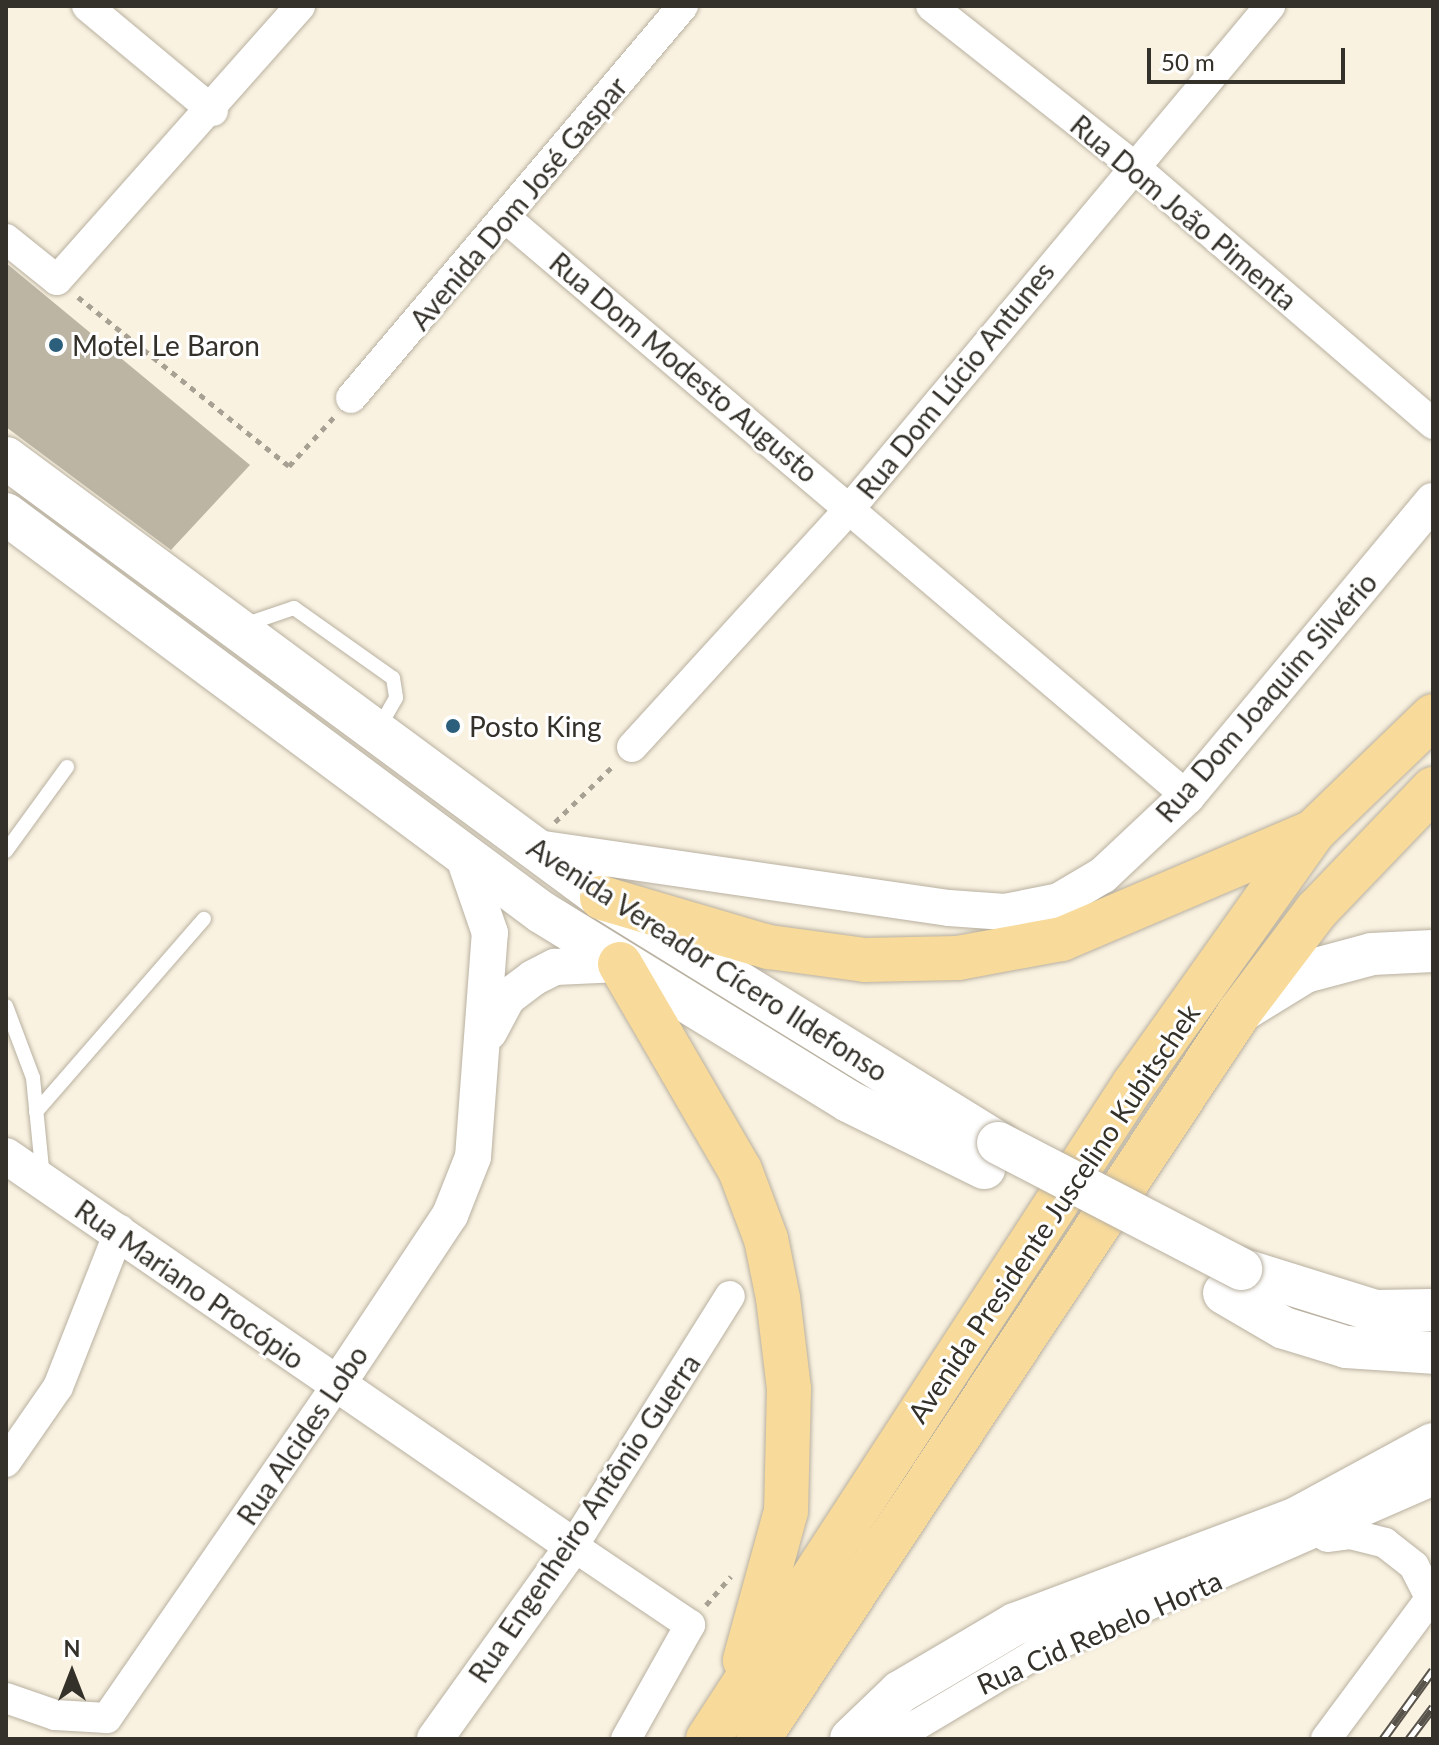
<!DOCTYPE html>
<html>
<head>
<meta charset="utf-8">
<style>
	body { margin:0 }
	#map { position:relative; width:1439px; height:1745px; overflow:hidden; background:#faf2e1; font-family:Lato,sans-serif }
	div>[style] { position:absolute }
	.building>* { inset:0; background:#bcb5a4 }
	.path>* { height:5px; margin-top:-2.5px; transform-origin:0; background:repeating-linear-gradient(90deg,#a7a194 0 6px,transparent 0 12px) }
	.roads { filter:drop-shadow(0 0 2px #b8b0a0) drop-shadow(0 0 2px #b8b0a0) }
	.service>* { height:14px; margin:-7px; padding:0 7px; transform-origin:7px; border-radius:7px; background:#fff }
	.minor>* { height:30px; margin:-15px; padding:0 15px; transform-origin:15px; border-radius:15px; background:#fff }
	.tertiary>* { height:36px; margin:-18px; padding:0 18px; transform-origin:18px; border-radius:18px; background:#fff }
	.secondary>* { height:42px; margin:-21px; padding:0 21px; transform-origin:21px; border-radius:21px; background:#fff }
	.trunk>* { height:44px; margin:-22px; padding:0 22px; transform-origin:22px; border-radius:22px; background:#f8da9b }
	.rail>* { height:9px; margin-top:-4.5px; transform-origin:0; background:repeating-linear-gradient(90deg,#fff 0 18px,#58544b 0 36px); box-sizing:border-box; border-block:2px solid #58544b }
	.bridges { filter:drop-shadow(0 0 2px #b8b0a0) drop-shadow(0 0 2px #b8b0a0) }
	.secondary-bridge>* { height:42px; margin:-21px; padding:0 21px; transform-origin:21px; border-radius:21px; background:#fff }
	.dots>* { width:22px; height:22px; translate:-50% -50%; box-sizing:border-box; border:4px solid #fff; border-radius:50% }
	span { translate:-50% -50%; white-space:nowrap; text-align:center; line-height:1.15; -webkit-text-stroke:6px #fff; paint-order:stroke }
	.street-label { font-size:28px; color:#34312a }
	.poi-label { font-size:28px; color:#34312a }
	.left { translate:0 -50%; text-align:left }
	.frame { position:absolute; inset:0; border:8px solid #34312a; pointer-events:none }
	.north { position:absolute; left:32px; top:1633px; width:80px; height:80px; -webkit-text-stroke:6px #fff; paint-order:stroke; rotate:0deg; font-size:22px; font-weight:700; line-height:32px; text-align:center; color:#34312a }
	.north::after { content:''; display:block; margin:auto; width:28px; height:36px; background:#34312a; clip-path:polygon(50% 0,100% 100%,50% 72%,0 100%) }
	.scale { position:absolute; left:1147px; top:48px; width:198px; height:36px; box-sizing:border-box; border:4px solid #34312a; border-top:0; padding-left:10px; font-size:24px; line-height:28px; white-space:nowrap; color:#34312a; -webkit-text-stroke:6px #fff; paint-order:stroke }
</style>
</head>
<body>
<div id="map">
	<div class="building">
		<div style="clip-path:polygon(6px 263px,250px 465px,171px 550px,6px 427px)"></div>
	</div>
	<div class="path">
		<div style="left:78px;top:297px;width:270px;rotate:38.7deg"></div>
		<div style="left:289px;top:466px;width:67px;rotate:-47.4deg"></div>
		<div style="left:555px;top:822px;width:82px;rotate:-44deg"></div>
		<div style="left:706px;top:1605px;width:38px;rotate:-49deg"></div>
	</div>
	<div class="roads">
		<div class="service">
			<div style="left:244px;top:625px;width:53px;rotate:-18.8deg"></div>
			<div style="left:294px;top:608px;width:121px;rotate:35.3deg"></div>
			<div style="left:393px;top:678px;width:20px;rotate:81deg"></div>
			<div style="left:396px;top:698px;width:36px;rotate:120deg"></div>
			<div style="left:6px;top:851px;width:104px;rotate:-54deg"></div>
			<div style="left:6px;top:1006px;width:77px;rotate:69.4deg"></div>
			<div style="left:33px;top:1078px;width:100px;rotate:84.3deg"></div>
			<div style="left:36px;top:1112px;width:256px;rotate:-49deg"></div>
		</div>
		<div class="minor">
			<div style="left:87px;top:6px;width:164px;rotate:39.8deg"></div>
			<div style="left:931px;top:6px;width:255px;rotate:38.3deg"></div>
			<div style="left:1131px;top:164px;width:399px;rotate:40.7deg"></div>
			<div style="left:508px;top:220px;width:890px;rotate:40.31deg"></div>
			<div style="left:6px;top:239px;width:65px;rotate:38.8deg"></div>
			<div style="left:57px;top:280px;width:366px;rotate:-48.4deg"></div>
			<div style="left:351px;top:398px;width:514px;rotate:-49.74deg"></div>
			<div style="left:632px;top:747px;width:326px;rotate:-47.6deg"></div>
			<div style="left:852px;top:506px;width:652px;rotate:-50.1deg"></div>
			<div style="left:6px;top:1462px;width:91px;rotate:-55.3deg"></div>
			<div style="left:58px;top:1387px;width:169px;rotate:-68.5deg"></div>
			<div style="left:1327px;top:1537px;width:23px;rotate:-7deg"></div>
			<div style="left:1350px;top:1534px;width:36px;rotate:14deg"></div>
			<div style="left:1385px;top:1543px;width:37px;rotate:38deg"></div>
			<div style="left:1414px;top:1566px;width:36px;rotate:63deg"></div>
			<div style="left:6px;top:1698px;width:52px;rotate:19.1deg"></div>
			<div style="left:55px;top:1715px;width:52px;rotate:3.3deg"></div>
			<div style="left:107px;top:1718px;width:401px;rotate:-55.4deg"></div>
			<div style="left:626px;top:1739px;width:131px;rotate:-60.7deg"></div>
			<div style="left:690px;top:1625px;width:141px;rotate:-146deg"></div>
			<div style="left:573px;top:1546px;width:295px;rotate:-57.9deg"></div>
			<div style="left:893px;top:1739px;width:164px;rotate:-30.8deg"></div>
			<div style="left:1034px;top:1655px;width:435px;rotate:-23.6deg"></div>
			<div style="left:1326px;top:1739px;width:179px;rotate:-53.4deg"></div>
		</div>
		<div class="tertiary">
			<div style="left:530px;top:847px;width:423px;rotate:8.3deg"></div>
			<div style="left:949px;top:908px;width:56px;rotate:4.1deg"></div>
			<div style="left:1005px;top:912px;width:55px;rotate:-11.5deg"></div>
			<div style="left:1059px;top:901px;width:51px;rotate:-30.6deg"></div>
			<div style="left:1103px;top:875px;width:115px;rotate:-43.2deg"></div>
			<div style="left:1187px;top:796px;width:384px;rotate:-50.2deg"></div>
			<div style="left:489px;top:1032px;width:40px;rotate:-62deg"></div>
			<div style="left:508px;top:997px;width:31px;rotate:-37deg"></div>
			<div style="left:533px;top:978px;width:25px;rotate:-27deg"></div>
			<div style="left:555px;top:967px;width:65px;rotate:-2.6deg"></div>
			<div style="left:6px;top:1156px;width:688px;rotate:34.52deg"></div>
			<div style="left:573px;top:1546px;width:237px;rotate:125.6deg"></div>
			<div style="left:335px;top:1388px;width:208px;rotate:-56.4deg"></div>
			<div style="left:450px;top:1215px;width:62px;rotate:-68.4deg"></div>
			<div style="left:473px;top:1157px;width:225px;rotate:-85.7deg"></div>
			<div style="left:490px;top:933px;width:76px;rotate:-109.1deg"></div>
		</div>
		<div class="secondary">
			<div style="left:6px;top:458px;width:741px;rotate:36.44deg"></div>
			<div style="left:602px;top:898px;width:466px;rotate:31.7deg"></div>
			<div style="left:6px;top:514px;width:667px;rotate:36.65deg"></div>
			<div style="left:541px;top:912px;width:361px;rotate:31.6deg"></div>
			<div style="left:848px;top:1101px;width:152px;rotate:26.2deg"></div>
			<div style="left:1243px;top:1010px;width:73px;rotate:-31.5deg"></div>
			<div style="left:1305px;top:972px;width:69px;rotate:-15deg"></div>
			<div style="left:1372px;top:954px;width:61px;rotate:-2.8deg"></div>
			<div style="left:1241px;top:1269px;width:141px;rotate:17.3deg"></div>
			<div style="left:1376px;top:1311px;width:57px;rotate:-1deg"></div>
			<div style="left:1224px;top:1293px;width:69px;rotate:30.3deg"></div>
			<div style="left:1284px;top:1328px;width:65px;rotate:17deg"></div>
			<div style="left:1346px;top:1347px;width:87px;rotate:3.9deg"></div>
			<div style="left:851px;top:1739px;width:68px;rotate:-43.8deg"></div>
			<div style="left:900px;top:1692px;width:134px;rotate:-30.6deg"></div>
			<div style="left:1015px;top:1624px;width:299px;rotate:-20.6deg"></div>
			<div style="left:1295px;top:1519px;width:157px;rotate:-28.5deg"></div>
		</div>
		<div class="trunk">
			<div style="left:602px;top:898px;width:174px;rotate:16.4deg"></div>
			<div style="left:769px;top:947px;width:97px;rotate:7.7deg"></div>
			<div style="left:865px;top:960px;width:93px;rotate:-1.2deg"></div>
			<div style="left:958px;top:958px;width:106px;rotate:-10.4deg"></div>
			<div style="left:1062px;top:939px;width:273px;rotate:-23.1deg"></div>
			<div style="left:620px;top:964px;width:238px;rotate:59.8deg"></div>
			<div style="left:740px;top:1170px;width:74px;rotate:69.4deg"></div>
			<div style="left:766px;top:1239px;width:60px;rotate:78.5deg"></div>
			<div style="left:778px;top:1298px;width:92px;rotate:83.1deg"></div>
			<div style="left:789px;top:1389px;width:122px;rotate:91.4deg"></div>
			<div style="left:786px;top:1511px;width:155px;rotate:105.4deg"></div>
			<div style="left:708px;top:1739px;width:781px;rotate:-56.96deg"></div>
			<div style="left:1134px;top:1084px;width:309px;rotate:-54.6deg"></div>
			<div style="left:1313px;top:832px;width:167px;rotate:-44deg"></div>
			<div style="left:758px;top:1739px;width:871px;rotate:-56.47deg"></div>
			<div style="left:1239px;top:1013px;width:129px;rotate:-52.9deg"></div>
			<div style="left:1317px;top:910px;width:168px;rotate:-46.2deg"></div>
		</div>
	</div>
	<div class="rail">
		<div style="left:1383px;top:1739px;width:85px;rotate:-54.1deg"></div>
		<div style="left:1409px;top:1739px;width:40px;rotate:-53deg"></div>
	</div>
	<div class="bridges">
		<div class="secondary-bridge">
			<div style="left:998px;top:1143px;width:274px;rotate:27.4deg"></div>
		</div>
	</div>
	<div class="dots">
		<div style="left:56px;top:345px;background:#2b5f7b"></div>
		<div style="left:453px;top:726px;background:#2b5f7b"></div>
	</div>
	<div class="street-label">
		<span style="left:518px;top:203px;rotate:-50deg">Avenida Dom José Gaspar</span>
		<span style="left:1184px;top:212px;rotate:40deg">Rua Dom João Pimenta</span>
		<span style="left:684px;top:367px;rotate:40deg">Rua Dom Modesto Augusto</span>
		<span style="left:955px;top:380px;rotate:-51deg">Rua Dom Lúcio Antunes</span>
		<span style="left:1266px;top:697px;rotate:-49deg">Rua Dom Joaquim Silvério</span>
		<span style="left:708px;top:959px;rotate:33deg">Avenida Vereador Cícero Ildefonso</span>
		<span style="left:1053px;top:1213px;rotate:-56deg">Avenida Presidente Juscelino Kubitschek</span>
		<span style="left:190px;top:1284px;rotate:35deg">Rua Mariano Procópio</span>
		<span style="left:302px;top:1435px;rotate:-56deg">Rua Alcides Lobo</span>
		<span style="left:584px;top:1518px;rotate:-56deg">Rua Engenheiro Antônio Guerra</span>
		<span style="left:1099px;top:1632px;rotate:-24deg">Rua Cid Rebelo Horta</span>
	</div>
	<div class="poi-label">
		<span class="left" style="left:72px;top:345px">Motel Le Baron</span>
		<span class="left" style="left:469px;top:726px">Posto King</span>
	</div>
	<div class="frame"></div>
	<div class="north">N</div>
	<div class="scale">50 m</div>
</div>
</body>
</html>
